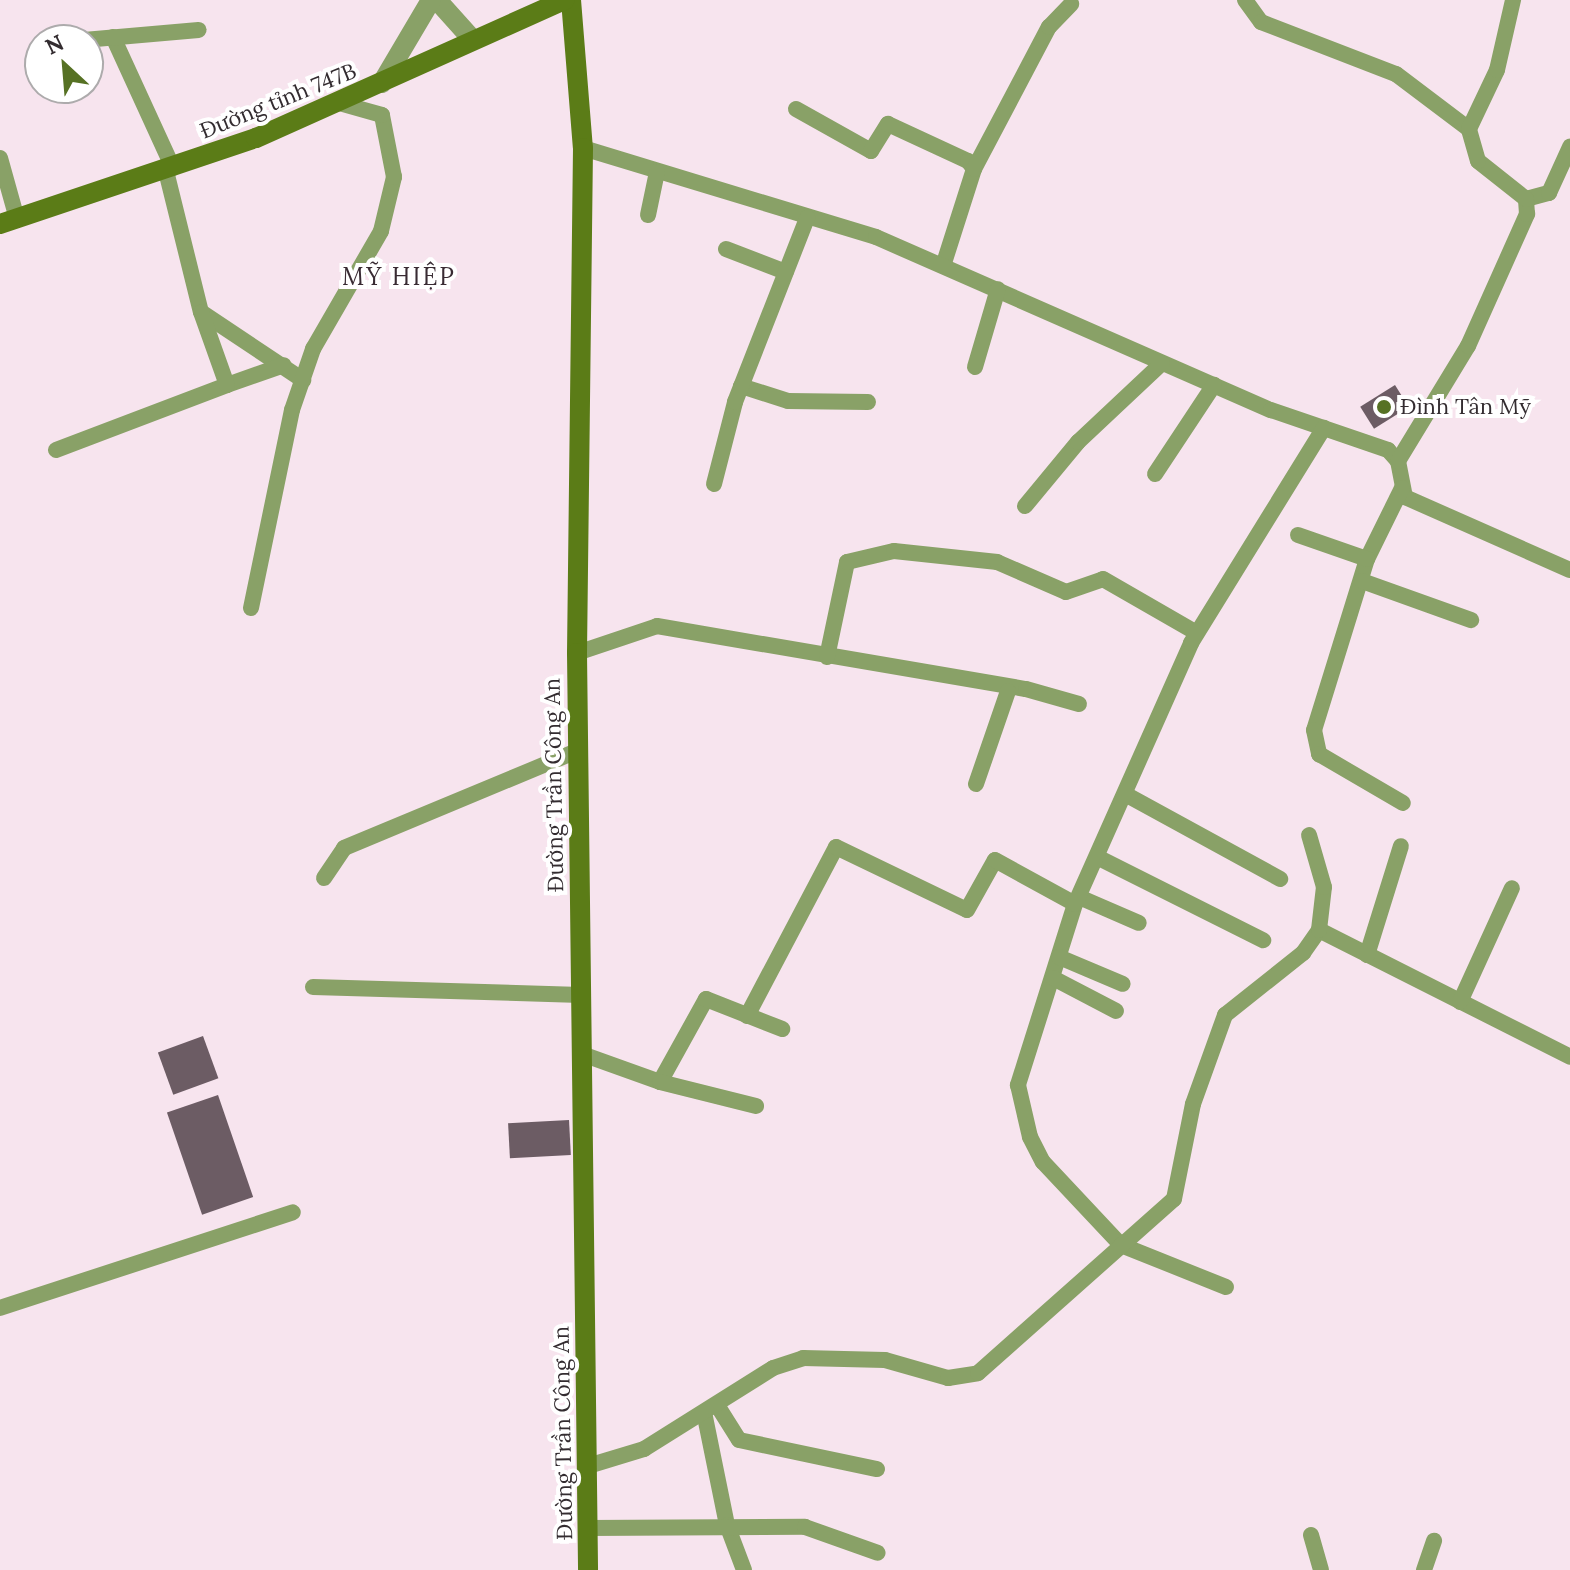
<!DOCTYPE html>
<html>
<head>
<meta charset="utf-8">
<style>
	body { margin:0 }
	#map { position:relative; width:1570px; height:1570px; overflow:hidden; background:#f7e4ee; font-family:Lora,serif }
	div>[style] { position:absolute }
	.building>* { inset:0; background:#6c5c64; transform-origin:0 0 }
	.minor>* { height:16px; margin:-8px; padding:0 8px; transform-origin:8px; border-radius:8px; background:#89a167 }
	.tertiary>* { height:20px; margin:-10px; padding:0 10px; transform-origin:10px; border-radius:10px; background:#89a167 }
	.secondary>* { height:20px; margin:-10px; padding:0 10px; transform-origin:10px; border-radius:10px; background:#5b7c17 }
	.dots>* { width:22px; height:22px; translate:-50% -50%; box-sizing:border-box; border:4px solid #fff; border-radius:50% }
	span { translate:-50% -50%; white-space:nowrap; text-align:center; line-height:1.15; -webkit-text-stroke:8px #fff; paint-order:stroke }
	.street-label { font-size:22px; color:#332c30 }
	.poi-label { font-size:22px; color:#332c30 }
	.left { translate:0 -50%; text-align:left }
	.neighbourhood-label { font-size:24px; color:#392b33; letter-spacing:2px }
	.north { position:absolute; left:24px; top:24px; width:80px; height:80px; box-sizing:border-box; background:#fff; border:2px solid #adabac; border-radius:50%; rotate:334deg; font-size:22px; font-weight:700; line-height:32px; text-align:center; color:#332c30 }
	.north::after { content:''; display:block; margin:auto; width:28px; height:36px; background:#567124; clip-path:polygon(50% 0,100% 100%,50% 72%,0 100%) }
</style>
</head>
<body>
<div id="map">
	<div class="building">
		<div style="left:1395px;top:385px;width:26px;height:41px;rotate:58deg"></div>
		<div style="left:203px;top:1036px;width:45px;height:48px;rotate:70deg"></div>
		<div style="left:218px;top:1095px;width:108px;height:54px;rotate:71deg"></div>
		<div style="left:569px;top:1120px;width:35px;height:61px;rotate:87deg"></div>
	</div>
	<div class="minor">
		<div style="left:1245px;top:0;width:27px;rotate:54deg"></div>
		<div style="left:1261px;top:22px;width:145px;rotate:21.1deg"></div>
		<div style="left:1396px;top:74px;width:91px;rotate:37deg"></div>
		<div style="left:113px;top:37px;width:144px;rotate:65.4deg"></div>
		<div style="left:84px;top:40px;width:115px;rotate:-5deg"></div>
		<div style="left:796px;top:109px;width:86px;rotate:29.2deg"></div>
		<div style="left:871px;top:151px;width:32px;rotate:-58deg"></div>
		<div style="left:888px;top:124px;width:88px;rotate:24.8deg"></div>
		<div style="left:968px;top:161px;width:10px;rotate:53deg"></div>
		<div style="left:974px;top:169px;width:99px;rotate:107.7deg"></div>
		<div style="left:583px;top:148px;width:306px;rotate:16.9deg"></div>
		<div style="left:876px;top:237px;width:431px;rotate:23.7deg"></div>
		<div style="left:1271px;top:410px;width:124px;rotate:18.9deg"></div>
		<div style="left:1388px;top:450px;width:15px;rotate:48deg"></div>
		<div style="left:1398px;top:461px;width:37px;rotate:79deg"></div>
		<div style="left:1405px;top:497px;width:180px;rotate:23.9deg"></div>
		<div style="left:0;top:158px;width:63px;rotate:74.4deg"></div>
		<div style="left:974px;top:169px;width:161px;rotate:-62.2deg"></div>
		<div style="left:1049px;top:27px;width:32px;rotate:-46deg"></div>
		<div style="left:166px;top:171px;width:145px;rotate:76.1deg"></div>
		<div style="left:201px;top:312px;width:123px;rotate:33.7deg"></div>
		<div style="left:1526px;top:199px;width:24px;rotate:-15deg"></div>
		<div style="left:1549px;top:193px;width:51px;rotate:-65.5deg"></div>
		<div style="left:648px;top:215px;width:44px;rotate:-78.2deg"></div>
		<div style="left:726px;top:249px;width:64px;rotate:21deg"></div>
		<div style="left:975px;top:367px;width:81px;rotate:-73.6deg"></div>
		<div style="left:227px;top:385px;width:60px;rotate:-19.3deg"></div>
		<div style="left:741px;top:386px;width:49px;rotate:17.7deg"></div>
		<div style="left:788px;top:401px;width:80px;rotate:0.7deg"></div>
		<div style="left:56px;top:450px;width:183px;rotate:-20.8deg"></div>
		<div style="left:227px;top:385px;width:77px;rotate:-109.6deg"></div>
		<div style="left:1398px;top:461px;width:135px;rotate:-58.7deg"></div>
		<div style="left:1468px;top:346px;width:145px;rotate:-65.9deg"></div>
		<div style="left:1527px;top:214px;width:15px;rotate:-94deg"></div>
		<div style="left:1526px;top:199px;width:61px;rotate:-141.6deg"></div>
		<div style="left:1478px;top:161px;width:33px;rotate:-106deg"></div>
		<div style="left:1469px;top:129px;width:65px;rotate:-64.6deg"></div>
		<div style="left:1497px;top:70px;width:72px;rotate:-77.1deg"></div>
		<div style="left:1155px;top:474px;width:107px;rotate:-56.5deg"></div>
		<div style="left:714px;top:484px;width:85px;rotate:-75.6deg"></div>
		<div style="left:735px;top:402px;width:198px;rotate:-68.6deg"></div>
		<div style="left:1402px;top:488px;width:79px;rotate:116.2deg"></div>
		<div style="left:1367px;top:559px;width:179px;rotate:107.2deg"></div>
		<div style="left:1314px;top:730px;width:25px;rotate:78deg"></div>
		<div style="left:1319px;top:754px;width:97px;rotate:30.3deg"></div>
		<div style="left:1025px;top:506px;width:83px;rotate:-50.4deg"></div>
		<div style="left:1078px;top:442px;width:115px;rotate:-43.2deg"></div>
		<div style="left:1298px;top:535px;width:73px;rotate:19.2deg"></div>
		<div style="left:1362px;top:581px;width:116px;rotate:19.7deg"></div>
		<div style="left:251px;top:608px;width:202px;rotate:-78.3deg"></div>
		<div style="left:292px;top:410px;width:65px;rotate:-71deg"></div>
		<div style="left:313px;top:349px;width:136px;rotate:-60deg"></div>
		<div style="left:381px;top:231px;width:56px;rotate:-76.5deg"></div>
		<div style="left:394px;top:177px;width:63px;rotate:-101deg"></div>
		<div style="left:382px;top:115px;width:45px;rotate:-164.4deg"></div>
		<div style="left:577px;top:653px;width:84px;rotate:-18.6deg"></div>
		<div style="left:657px;top:626px;width:374px;rotate:9.7deg"></div>
		<div style="left:1026px;top:689px;width:55px;rotate:15.8deg"></div>
		<div style="left:827px;top:657px;width:97px;rotate:-78.1deg"></div>
		<div style="left:847px;top:562px;width:48px;rotate:-13.2deg"></div>
		<div style="left:894px;top:551px;width:104px;rotate:6.1deg"></div>
		<div style="left:997px;top:562px;width:75px;rotate:23.5deg"></div>
		<div style="left:1066px;top:592px;width:39px;rotate:-19deg"></div>
		<div style="left:1103px;top:579px;width:108px;rotate:29.9deg"></div>
		<div style="left:976px;top:784px;width:98px;rotate:-71deg"></div>
		<div style="left:1125px;top:794px;width:177px;rotate:28.7deg"></div>
		<div style="left:1097px;top:857px;width:186px;rotate:26.6deg"></div>
		<div style="left:324px;top:878px;width:36px;rotate:-56deg"></div>
		<div style="left:344px;top:848px;width:255px;rotate:-22.6deg"></div>
		<div style="left:1079px;top:897px;width:65px;rotate:23.4deg"></div>
		<div style="left:1075px;top:904px;width:190px;rotate:107.5deg"></div>
		<div style="left:1018px;top:1085px;width:53px;rotate:77deg"></div>
		<div style="left:1030px;top:1137px;width:28px;rotate:63deg"></div>
		<div style="left:1043px;top:1162px;width:114px;rotate:46.8deg"></div>
		<div style="left:1121px;top:1245px;width:113px;rotate:21.8deg"></div>
		<div style="left:1319px;top:930px;width:281px;rotate:26.8deg"></div>
		<div style="left:1367px;top:955px;width:114px;rotate:-72.7deg"></div>
		<div style="left:1059px;top:957px;width:69px;rotate:22.9deg"></div>
		<div style="left:1053px;top:978px;width:71px;rotate:27.6deg"></div>
		<div style="left:313px;top:987px;width:268px;rotate:1.7deg"></div>
		<div style="left:1460px;top:1002px;width:125px;rotate:-65.5deg"></div>
		<div style="left:747px;top:1016px;width:191px;rotate:-62.2deg"></div>
		<div style="left:836px;top:847px;width:145px;rotate:25.7deg"></div>
		<div style="left:967px;top:910px;width:57px;rotate:-60.8deg"></div>
		<div style="left:995px;top:860px;width:91px;rotate:28.8deg"></div>
		<div style="left:1075px;top:904px;width:286px;rotate:-66deg"></div>
		<div style="left:1191px;top:643px;width:253px;rotate:-58.3deg"></div>
		<div style="left:582px;top:1054px;width:83px;rotate:19.7deg"></div>
		<div style="left:660px;top:1082px;width:95px;rotate:-61deg"></div>
		<div style="left:706px;top:999px;width:82px;rotate:21.5deg"></div>
		<div style="left:660px;top:1082px;width:99px;rotate:14deg"></div>
		<div style="left:0;top:1308px;width:308px;rotate:-18.1deg"></div>
		<div style="left:717px;top:1405px;width:41px;rotate:57.8deg"></div>
		<div style="left:739px;top:1440px;width:141px;rotate:11.9deg"></div>
		<div style="left:704px;top:1412px;width:115px;rotate:78.5deg"></div>
		<div style="left:727px;top:1525px;width:48px;rotate:69.3deg"></div>
		<div style="left:588px;top:1466px;width:59px;rotate:-16.9deg"></div>
		<div style="left:644px;top:1449px;width:152px;rotate:-32.1deg"></div>
		<div style="left:773px;top:1368px;width:32px;rotate:-18deg"></div>
		<div style="left:803px;top:1358px;width:82px;rotate:1.4deg"></div>
		<div style="left:885px;top:1360px;width:66px;rotate:15.9deg"></div>
		<div style="left:948px;top:1378px;width:30px;rotate:-9deg"></div>
		<div style="left:978px;top:1373px;width:262px;rotate:-41.6deg"></div>
		<div style="left:1174px;top:1199px;width:97px;rotate:-78.7deg"></div>
		<div style="left:1193px;top:1104px;width:95px;rotate:-70.2deg"></div>
		<div style="left:1225px;top:1015px;width:100px;rotate:-38.5deg"></div>
		<div style="left:1303px;top:953px;width:28px;rotate:-55deg"></div>
		<div style="left:1319px;top:930px;width:43px;rotate:-83.4deg"></div>
		<div style="left:1324px;top:887px;width:54px;rotate:-106.1deg"></div>
		<div style="left:588px;top:1528px;width:217px;rotate:-0.3deg"></div>
		<div style="left:805px;top:1527px;width:77px;rotate:19.6deg"></div>
		<div style="left:1311px;top:1535px;width:36px;rotate:74deg"></div>
		<div style="left:1424px;top:1570px;width:31px;rotate:-71deg"></div>
	</div>
	<div class="tertiary">
		<div style="left:437px;top:0;width:52px;rotate:48.1deg"></div>
		<div style="left:382px;top:83px;width:96px;rotate:-59.4deg"></div>
	</div>
	<div class="secondary">
		<div style="left:571px;top:0;width:148px;rotate:85.4deg"></div>
		<div style="left:583px;top:148px;width:505px;rotate:90.68deg"></div>
		<div style="left:577px;top:653px;width:917px;rotate:89.31deg"></div>
		<div style="left:0;top:224px;width:270px;rotate:-18.6deg"></div>
		<div style="left:256px;top:138px;width:338px;rotate:-24.1deg"></div>
	</div>
	<div class="dots">
		<div style="left:1384px;top:407px;background:#567124"></div>
	</div>
	<div class="street-label">
		<span style="left:278px;top:101px;rotate:-22deg">Đường tỉnh 747B</span>
		<span style="left:554px;top:785px;rotate:-91deg">Đường Trần Công An</span>
		<span style="left:563px;top:1433px;rotate:-91deg">Đường Trần Công An</span>
	</div>
	<div class="poi-label">
		<span class="left" style="left:1400px;top:407px">Đình Tân Mỹ</span>
	</div>
	<div class="neighbourhood-label">
		<span style="left:399px;top:277px">MỸ HIỆP</span>
	</div>
	<div class="north">N</div>
</div>
</body>
</html>
